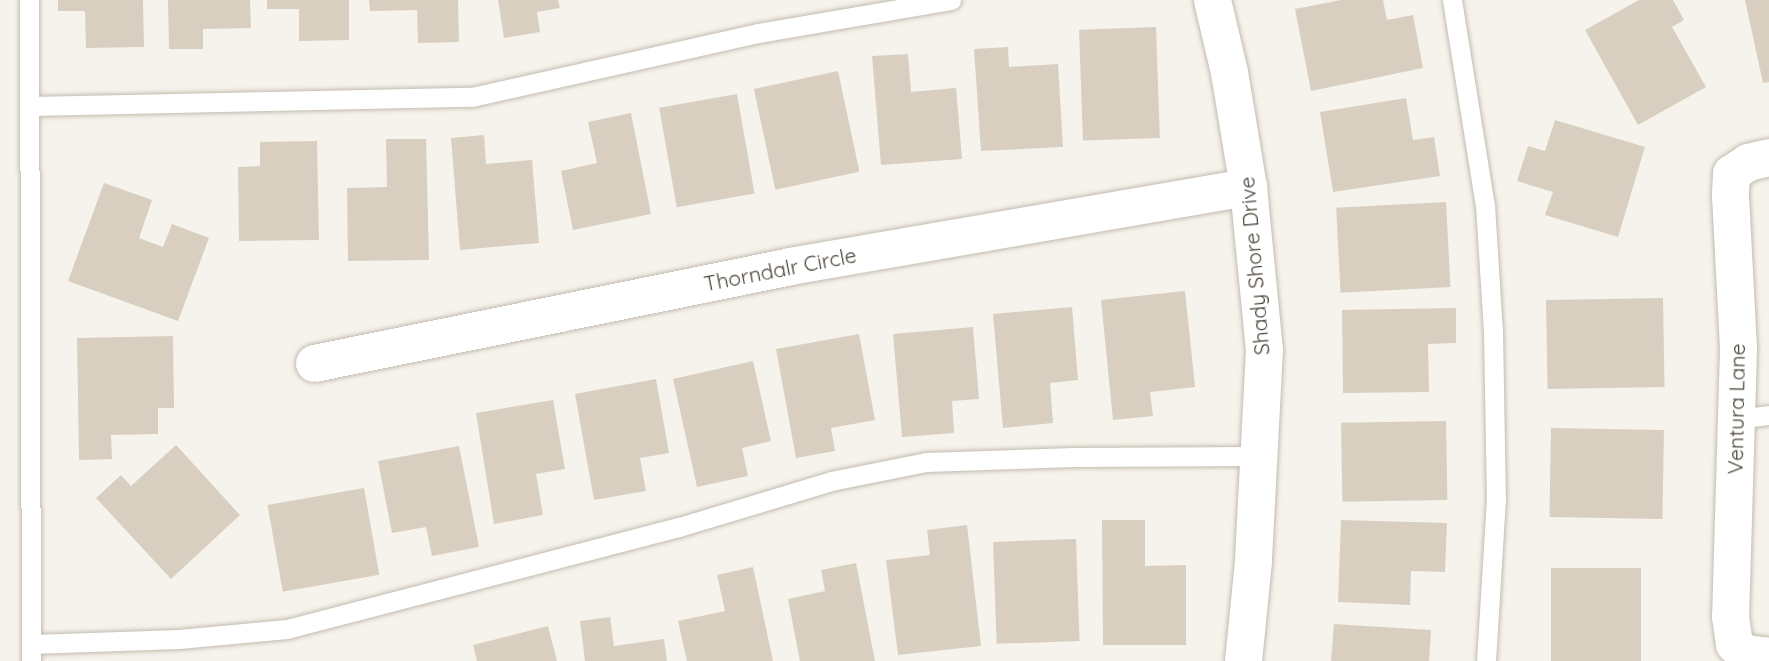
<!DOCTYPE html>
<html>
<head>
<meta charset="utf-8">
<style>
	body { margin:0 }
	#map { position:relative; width:1769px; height:661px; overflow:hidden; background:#f6f3ec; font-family:Quicksand,sans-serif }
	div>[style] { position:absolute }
	.building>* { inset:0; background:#d8cfc1; transform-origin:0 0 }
	.roads { filter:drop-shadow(0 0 2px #c2bbae) drop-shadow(0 0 2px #c2bbae) }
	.lane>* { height:19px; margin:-9.5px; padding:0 9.5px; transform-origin:9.5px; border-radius:9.5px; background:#fff }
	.street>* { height:37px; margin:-18.5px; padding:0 18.5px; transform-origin:18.5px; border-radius:18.5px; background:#fff }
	span { translate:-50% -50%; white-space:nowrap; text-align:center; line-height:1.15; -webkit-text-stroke:7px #fff; paint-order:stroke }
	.street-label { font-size:21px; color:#4b4439 }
</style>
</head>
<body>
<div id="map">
	<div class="building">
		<div style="clip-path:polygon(58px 0,143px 0,144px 47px,86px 48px,85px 11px,58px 11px)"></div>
		<div style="clip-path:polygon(168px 0,250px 0,251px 28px,203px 29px,203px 49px,169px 49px)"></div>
		<div style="clip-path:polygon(267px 0,349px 0,349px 40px,299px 41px,299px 9px,267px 9px)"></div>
		<div style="clip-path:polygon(369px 0,458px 0,459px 42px,418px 43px,417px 10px,370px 11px)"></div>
		<div style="clip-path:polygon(498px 0,558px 0,560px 8px,537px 12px,540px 32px,504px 38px)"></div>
		<div style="clip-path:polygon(1341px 0,1383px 0,1387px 20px,1413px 15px,1423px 68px,1311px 91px,1295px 9px)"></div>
		<div style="clip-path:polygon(1639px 0,1673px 0,1684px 20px,1672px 27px,1706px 87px,1638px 125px,1585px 30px)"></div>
		<div style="clip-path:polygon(1745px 0,1769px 0,1769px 82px,1763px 83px)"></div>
		<div style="left:1156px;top:27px;width:111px;height:77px;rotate:88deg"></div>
		<div style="clip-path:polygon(1008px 47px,1009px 67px,1058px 64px,1063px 147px,981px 151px,974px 49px)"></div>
		<div style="clip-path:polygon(908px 54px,911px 92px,956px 88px,962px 159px,881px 165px,872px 56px)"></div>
		<div style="left:838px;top:71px;width:103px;height:86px;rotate:78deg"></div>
		<div style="left:737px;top:94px;width:101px;height:79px;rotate:80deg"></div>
		<div style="clip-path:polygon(1406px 98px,1413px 140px,1434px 137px,1440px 176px,1333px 192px,1320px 112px)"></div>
		<div style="clip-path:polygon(631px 113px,651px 214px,573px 230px,561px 171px,597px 163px,588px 122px)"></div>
		<div style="clip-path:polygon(1555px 120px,1645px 147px,1618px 237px,1545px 215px,1553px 192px,1517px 181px,1528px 146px,1545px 151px)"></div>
		<div style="clip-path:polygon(484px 135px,486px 164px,532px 160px,539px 243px,460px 250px,451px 138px)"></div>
		<div style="clip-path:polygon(386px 139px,426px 139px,429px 260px,348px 261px,347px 188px,387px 187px)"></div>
		<div style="clip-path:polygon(317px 141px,319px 240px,239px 241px,238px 167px,260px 166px,260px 142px)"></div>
		<div style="clip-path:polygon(104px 183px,152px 200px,139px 238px,163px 247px,172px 224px,209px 238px,178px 321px,68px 281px)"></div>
		<div style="left:1446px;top:202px;width:85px;height:110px;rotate:87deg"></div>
		<div style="clip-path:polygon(1185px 291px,1195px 387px,1150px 392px,1153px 416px,1113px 420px,1101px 300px)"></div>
		<div style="left:1663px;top:298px;width:89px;height:117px;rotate:89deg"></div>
		<div style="clip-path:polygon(1072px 307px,1078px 380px,1050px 383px,1053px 423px,1003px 428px,993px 314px)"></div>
		<div style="clip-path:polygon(1456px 308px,1456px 343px,1428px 344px,1429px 392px,1343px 393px,1342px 310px)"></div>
		<div style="clip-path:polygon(973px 327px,979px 399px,952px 401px,954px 433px,902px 437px,893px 334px)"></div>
		<div style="clip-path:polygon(859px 334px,875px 420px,831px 428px,835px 451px,796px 458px,776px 349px)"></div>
		<div style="clip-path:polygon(173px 336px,174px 408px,158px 408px,158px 434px,111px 435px,112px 459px,79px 460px,77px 338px)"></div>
		<div style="clip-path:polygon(753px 361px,771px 441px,742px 448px,748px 476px,697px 487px,673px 379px)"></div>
		<div style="clip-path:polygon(656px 379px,669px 453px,640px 458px,646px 491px,594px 500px,575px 394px)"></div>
		<div style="clip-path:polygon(553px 400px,565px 469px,536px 474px,543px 515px,494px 524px,476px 413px)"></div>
		<div style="left:1446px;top:421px;width:79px;height:105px;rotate:89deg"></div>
		<div style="left:1551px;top:428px;width:113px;height:89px;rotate:1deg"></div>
		<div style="clip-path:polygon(176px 445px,240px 515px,171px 579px,96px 498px,121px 475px,131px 486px)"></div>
		<div style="clip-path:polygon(459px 446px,479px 547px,432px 556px,426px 527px,392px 533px,378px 461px)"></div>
		<div style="left:364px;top:488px;width:88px;height:98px;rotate:80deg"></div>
		<div style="clip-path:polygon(1102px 520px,1145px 520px,1145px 566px,1186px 565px,1186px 645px,1103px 645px)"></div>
		<div style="clip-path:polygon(1341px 520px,1447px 523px,1445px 572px,1411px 571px,1410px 605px,1338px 602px)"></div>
		<div style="clip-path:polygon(967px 525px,981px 646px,898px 655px,886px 560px,930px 555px,927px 530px)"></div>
		<div style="left:1076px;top:539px;width:102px;height:83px;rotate:88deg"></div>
		<div style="clip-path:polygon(856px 563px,875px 661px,800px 661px,788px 599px,825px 591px,821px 570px)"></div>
		<div style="clip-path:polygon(753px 567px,773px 661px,687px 661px,678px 621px,725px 611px,717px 575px)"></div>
		<div style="left:1551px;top:568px;width:90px;height:93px"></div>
		<div style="clip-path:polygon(610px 617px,614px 646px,664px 639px,667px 661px,585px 661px,580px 621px)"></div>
		<div style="clip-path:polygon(1334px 624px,1431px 630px,1429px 661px,1331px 661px)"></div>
		<div style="clip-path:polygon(548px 626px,557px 661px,477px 661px,473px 645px)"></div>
	</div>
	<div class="roads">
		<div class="lane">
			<div style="left:29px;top:0;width:661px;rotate:89.83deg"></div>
			<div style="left:1452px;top:0;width:208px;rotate:80.9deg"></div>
			<div style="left:1485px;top:205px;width:126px;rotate:86.4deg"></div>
			<div style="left:1493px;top:331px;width:167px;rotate:89deg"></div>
			<div style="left:1496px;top:498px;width:163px;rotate:93.5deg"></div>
			<div style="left:29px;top:106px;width:443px;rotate:-1.2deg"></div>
			<div style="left:472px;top:97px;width:293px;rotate:-12.6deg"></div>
			<div style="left:758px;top:33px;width:196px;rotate:-9.7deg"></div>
			<div style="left:1736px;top:419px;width:33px;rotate:-7deg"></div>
			<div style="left:31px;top:644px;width:148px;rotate:-1.9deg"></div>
			<div style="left:179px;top:639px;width:108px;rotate:-5.3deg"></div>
			<div style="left:287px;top:629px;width:405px;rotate:-14.6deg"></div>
			<div style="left:679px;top:527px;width:159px;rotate:-16.8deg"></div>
			<div style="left:831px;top:481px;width:97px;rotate:-11.3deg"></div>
			<div style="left:926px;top:462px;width:148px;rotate:-1.9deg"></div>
			<div style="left:1074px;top:457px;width:183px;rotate:-0.3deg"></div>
		</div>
		<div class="street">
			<div style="left:1212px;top:0;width:74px;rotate:76.7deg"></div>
			<div style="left:1229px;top:72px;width:117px;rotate:80.6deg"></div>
			<div style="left:1248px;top:187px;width:163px;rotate:84.4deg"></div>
			<div style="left:1264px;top:349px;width:212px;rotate:93deg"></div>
			<div style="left:1253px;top:561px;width:100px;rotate:95.7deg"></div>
			<div style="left:1769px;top:157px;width:22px;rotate:167deg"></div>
			<div style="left:1748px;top:162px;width:20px;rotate:147deg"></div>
			<div style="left:1731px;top:173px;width:22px;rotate:93deg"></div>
			<div style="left:1730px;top:195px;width:154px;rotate:87deg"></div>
			<div style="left:1738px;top:349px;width:267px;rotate:91.7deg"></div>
			<div style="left:1730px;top:616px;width:28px;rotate:82deg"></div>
			<div style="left:1734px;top:644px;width:14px;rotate:39deg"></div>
			<div style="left:1745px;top:653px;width:24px;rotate:7deg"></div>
			<div style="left:314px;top:363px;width:485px;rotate:-11.5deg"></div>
			<div style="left:789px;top:266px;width:466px;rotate:-9.8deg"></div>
		</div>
	</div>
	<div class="street-label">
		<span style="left:1254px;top:266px;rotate:-95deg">Shady Shore Drive</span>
		<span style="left:780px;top:269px;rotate:-11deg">Thorndalr Circle</span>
		<span style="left:1736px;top:409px;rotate:-89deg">Ventura Lane</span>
	</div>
</div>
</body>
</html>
